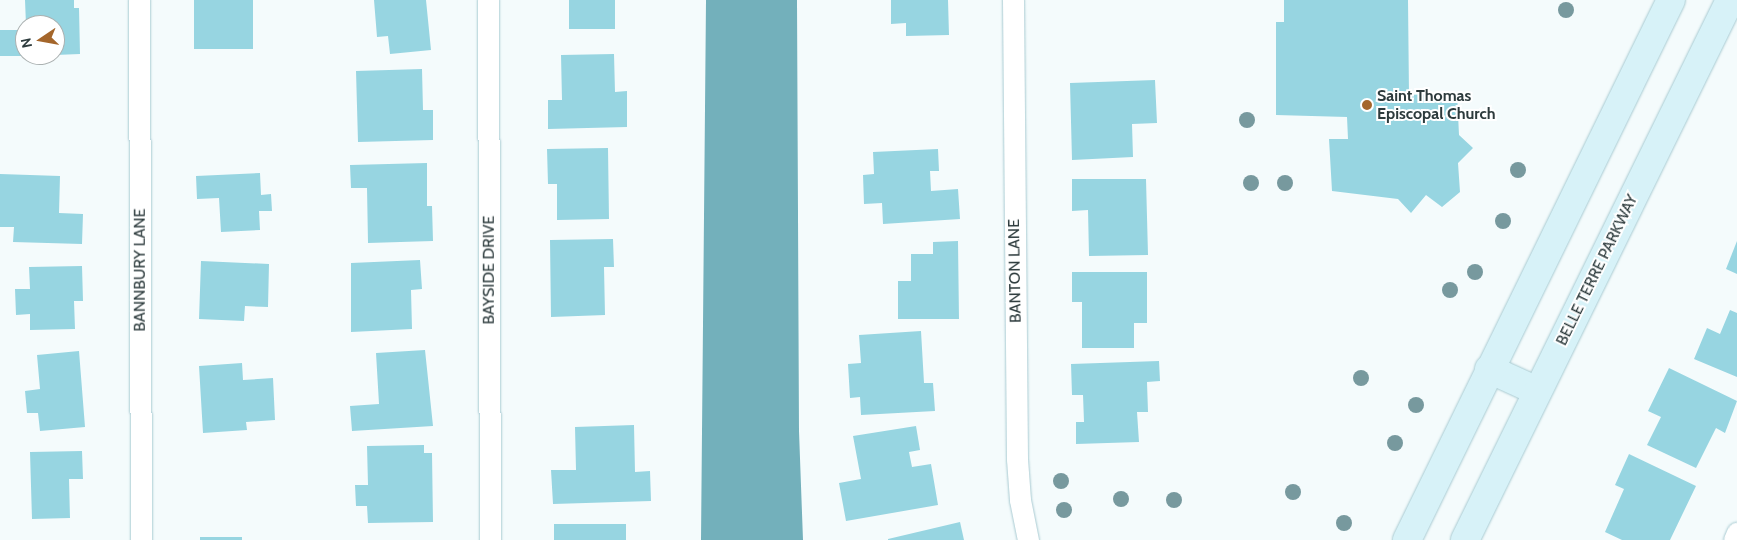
<!DOCTYPE html>
<html>
<head>
<meta charset="utf-8">
<style>
	body { margin:0 }
	#map { position:relative; width:1737px; height:540px; overflow:hidden; background:#f4fbfc; font-family:Cabin,sans-serif }
	div>[style] { position:absolute }
	.water>* { inset:0; background:#73b0bb }
	.building>* { inset:0; background:#97d5e1; transform-origin:0 0 }
	.roads { filter:drop-shadow(0 0 1px #a9cbd2) drop-shadow(0 0 1px #a9cbd2) }
	.minor>* { height:21px; margin:-10.5px; padding:0 10.5px; transform-origin:10.5px; border-radius:10.5px; background:#fff }
	.secondary>* { height:28px; margin:-14px; padding:0 14px; transform-origin:14px; border-radius:14px; background:#d7f2f8 }
	.trees>* { width:16px; height:16px; margin:-8px; border-radius:50%; background:#77999e }
	.dots>* { width:14px; height:14px; translate:-50% -50%; box-sizing:border-box; border:2px solid #fff; border-radius:50% }
	span { translate:-50% -50%; white-space:nowrap; text-align:center; line-height:1.15; -webkit-text-stroke:4px #fff; paint-order:stroke }
	.poi-label { font-size:16px; color:#2d3b3d; font-weight:700 }
	.left { translate:0 -50%; text-align:left }
	.street-label { font-size:16px; color:#2d3b3d }
	.north { position:absolute; left:15px; top:15px; width:50px; height:50px; box-sizing:border-box; background:#fff; border:1px solid #abb1b1; border-radius:50%; rotate:258deg; font-size:14px; font-weight:700; line-height:20px; text-align:center; color:#2d3b3d }
	.north::after { content:''; display:block; margin:auto; width:18px; height:22px; background:#a4662b; clip-path:polygon(50% 0,100% 100%,50% 72%,0 100%) }
</style>
</head>
<body>
<div id="map">
	<div class="water">
		<div style="clip-path:polygon(706px 0,797px 0,799px 431px,803px 540px,701px 540px)"></div>
	</div>
	<div class="building">
		<div style="clip-path:polygon(25px 0,74px 0,74px 8px,79px 8px,80px 54px,55px 55px,55px 25px,26px 25px)"></div>
		<div style="left:194px;top:0;width:59px;height:49px"></div>
		<div style="clip-path:polygon(374px 0,426px 0,431px 50px,390px 54px,388px 36px,377px 37px)"></div>
		<div style="left:569px;top:0;width:46px;height:29px"></div>
		<div style="clip-path:polygon(891px 0,948px 0,949px 35px,906px 36px,906px 23px,891px 24px)"></div>
		<div style="clip-path:polygon(1284px 0,1408px 0,1409px 95px,1457px 93px,1459px 135px,1473px 148px,1458px 163px,1460px 192px,1442px 207px,1426px 195px,1411px 213px,1398px 199px,1332px 191px,1329px 139px,1348px 139px,1347px 117px,1276px 115px,1276px 22px,1284px 22px)"></div>
		<div style="left:25px;top:30px;width:26px;height:25px;rotate:90deg"></div>
		<div style="clip-path:polygon(614px 54px,615px 92px,627px 91px,627px 127px,548px 129px,548px 100px,562px 100px,561px 55px)"></div>
		<div style="clip-path:polygon(422px 69px,423px 110px,433px 110px,433px 140px,358px 142px,356px 71px)"></div>
		<div style="clip-path:polygon(1155px 80px,1157px 123px,1132px 124px,1133px 157px,1072px 160px,1070px 83px)"></div>
		<div style="clip-path:polygon(608px 148px,609px 219px,557px 220px,557px 184px,548px 184px,547px 149px)"></div>
		<div style="clip-path:polygon(938px 149px,939px 171px,930px 171px,931px 191px,958px 189px,960px 219px,883px 224px,882px 203px,864px 204px,863px 175px,874px 174px,873px 152px)"></div>
		<div style="clip-path:polygon(427px 163px,427px 206px,432px 206px,433px 241px,368px 243px,367px 188px,351px 188px,350px 165px)"></div>
		<div style="clip-path:polygon(260px 173px,261px 195px,271px 194px,272px 211px,259px 211px,260px 230px,221px 232px,219px 198px,197px 199px,196px 176px)"></div>
		<div style="clip-path:polygon(0 174px,60px 176px,59px 213px,83px 214px,82px 244px,13px 242px,14px 227px,0 227px)"></div>
		<div style="clip-path:polygon(1072px 179px,1146px 179px,1148px 255px,1089px 256px,1088px 210px,1072px 211px)"></div>
		<div style="clip-path:polygon(613px 239px,614px 267px,604px 267px,605px 315px,551px 317px,550px 240px)"></div>
		<div style="clip-path:polygon(958px 241px,959px 319px,898px 319px,898px 281px,911px 281px,911px 254px,933px 254px,933px 242px)"></div>
		<div style="clip-path:polygon(1737px 241px,1737px 274px,1726px 269px)"></div>
		<div style="clip-path:polygon(420px 260px,422px 289px,411px 290px,412px 329px,351px 332px,351px 263px)"></div>
		<div style="clip-path:polygon(201px 261px,269px 264px,268px 307px,245px 306px,244px 321px,199px 319px)"></div>
		<div style="clip-path:polygon(82px 266px,83px 301px,74px 301px,75px 329px,30px 330px,30px 314px,16px 315px,15px 289px,30px 289px,29px 267px)"></div>
		<div style="clip-path:polygon(1072px 272px,1147px 272px,1147px 323px,1134px 323px,1134px 348px,1082px 348px,1082px 302px,1072px 302px)"></div>
		<div style="clip-path:polygon(1730px 310px,1737px 313px,1737px 377px,1694px 359px,1707px 328px,1720px 334px)"></div>
		<div style="clip-path:polygon(921px 331px,924px 383px,933px 383px,935px 411px,861px 415px,860px 397px,850px 398px,848px 364px,861px 363px,859px 335px)"></div>
		<div style="clip-path:polygon(425px 350px,433px 426px,352px 431px,350px 406px,379px 404px,376px 353px)"></div>
		<div style="clip-path:polygon(79px 351px,85px 427px,40px 431px,38px 413px,27px 413px,25px 391px,40px 389px,37px 355px)"></div>
		<div style="clip-path:polygon(1159px 361px,1160px 381px,1147px 382px,1148px 412px,1137px 412px,1139px 442px,1076px 444px,1076px 422px,1084px 422px,1083px 395px,1072px 395px,1071px 364px)"></div>
		<div style="clip-path:polygon(242px 363px,243px 380px,273px 378px,275px 420px,246px 422px,247px 430px,203px 433px,199px 366px)"></div>
		<div style="clip-path:polygon(1669px 368px,1737px 401px,1725px 433px,1716px 428px,1696px 468px,1647px 445px,1661px 417px,1648px 411px)"></div>
		<div style="clip-path:polygon(634px 425px,635px 472px,650px 471px,651px 501px,553px 504px,551px 470px,576px 470px,575px 427px)"></div>
		<div style="clip-path:polygon(916px 426px,920px 450px,909px 452px,912px 467px,931px 464px,938px 505px,846px 521px,839px 483px,861px 479px,853px 436px)"></div>
		<div style="clip-path:polygon(424px 445px,424px 453px,432px 453px,433px 522px,368px 523px,367px 506px,356px 506px,355px 485px,368px 485px,367px 446px)"></div>
		<div style="clip-path:polygon(82px 451px,83px 479px,69px 479px,70px 518px,32px 519px,30px 452px)"></div>
		<div style="clip-path:polygon(1629px 454px,1696px 486px,1670px 540px,1622px 540px,1605px 532px,1624px 489px,1615px 485px)"></div>
		<div style="clip-path:polygon(960px 522px,964px 540px,888px 540px,888px 539px)"></div>
		<div style="left:554px;top:524px;width:72px;height:16px"></div>
		<div style="left:200px;top:537px;width:42px;height:3px"></div>
	</div>
	<div class="roads">
		<div class="minor">
			<div style="left:139px;top:0;width:540px;rotate:89.79deg"></div>
			<div style="left:488px;top:0;width:540px;rotate:89.79deg"></div>
			<div style="left:1013px;top:0;width:459px;rotate:89.5deg"></div>
			<div style="left:1017px;top:459px;width:41px;rotate:85.8deg"></div>
			<div style="left:1020px;top:500px;width:41px;rotate:78.7deg"></div>
			<div style="left:1734px;top:540px;width:8px;rotate:-67deg"></div>
		</div>
		<div class="secondary">
			<div style="left:1489px;top:369px;width:53px;rotate:24.6deg"></div>
			<div style="left:1407px;top:540px;width:601px;rotate:-63.95deg"></div>
			<div style="left:1465px;top:540px;width:602px;rotate:-63.86deg"></div>
		</div>
	</div>
	<div class="trees">
		<div style="left:1566px;top:10px"></div>
		<div style="left:1247px;top:120px"></div>
		<div style="left:1518px;top:170px"></div>
		<div style="left:1251px;top:183px"></div>
		<div style="left:1285px;top:183px"></div>
		<div style="left:1503px;top:221px"></div>
		<div style="left:1475px;top:272px"></div>
		<div style="left:1450px;top:290px"></div>
		<div style="left:1361px;top:378px"></div>
		<div style="left:1416px;top:405px"></div>
		<div style="left:1395px;top:443px"></div>
		<div style="left:1061px;top:481px"></div>
		<div style="left:1293px;top:492px"></div>
		<div style="left:1121px;top:499px"></div>
		<div style="left:1174px;top:500px"></div>
		<div style="left:1064px;top:510px"></div>
		<div style="left:1344px;top:523px"></div>
	</div>
	<div class="dots">
		<div style="left:1367px;top:105px;background:#a4662b"></div>
	</div>
	<div class="poi-label">
		<span class="left" style="left:1377px;top:105px">Saint Thomas<br>Episcopal Church</span>
	</div>
	<div class="street-label">
		<span style="left:140px;top:270px;rotate:-90deg">BANNBURY LANE</span>
		<span style="left:489px;top:270px;rotate:-90deg">BAYSIDE DRIVE</span>
		<span style="left:1597px;top:270px;rotate:-64deg">BELLE TERRE PARKWAY</span>
		<span style="left:1015px;top:271px;rotate:-91deg">BANTON LANE</span>
	</div>
	<div class="north">N</div>
</div>
</body>
</html>
